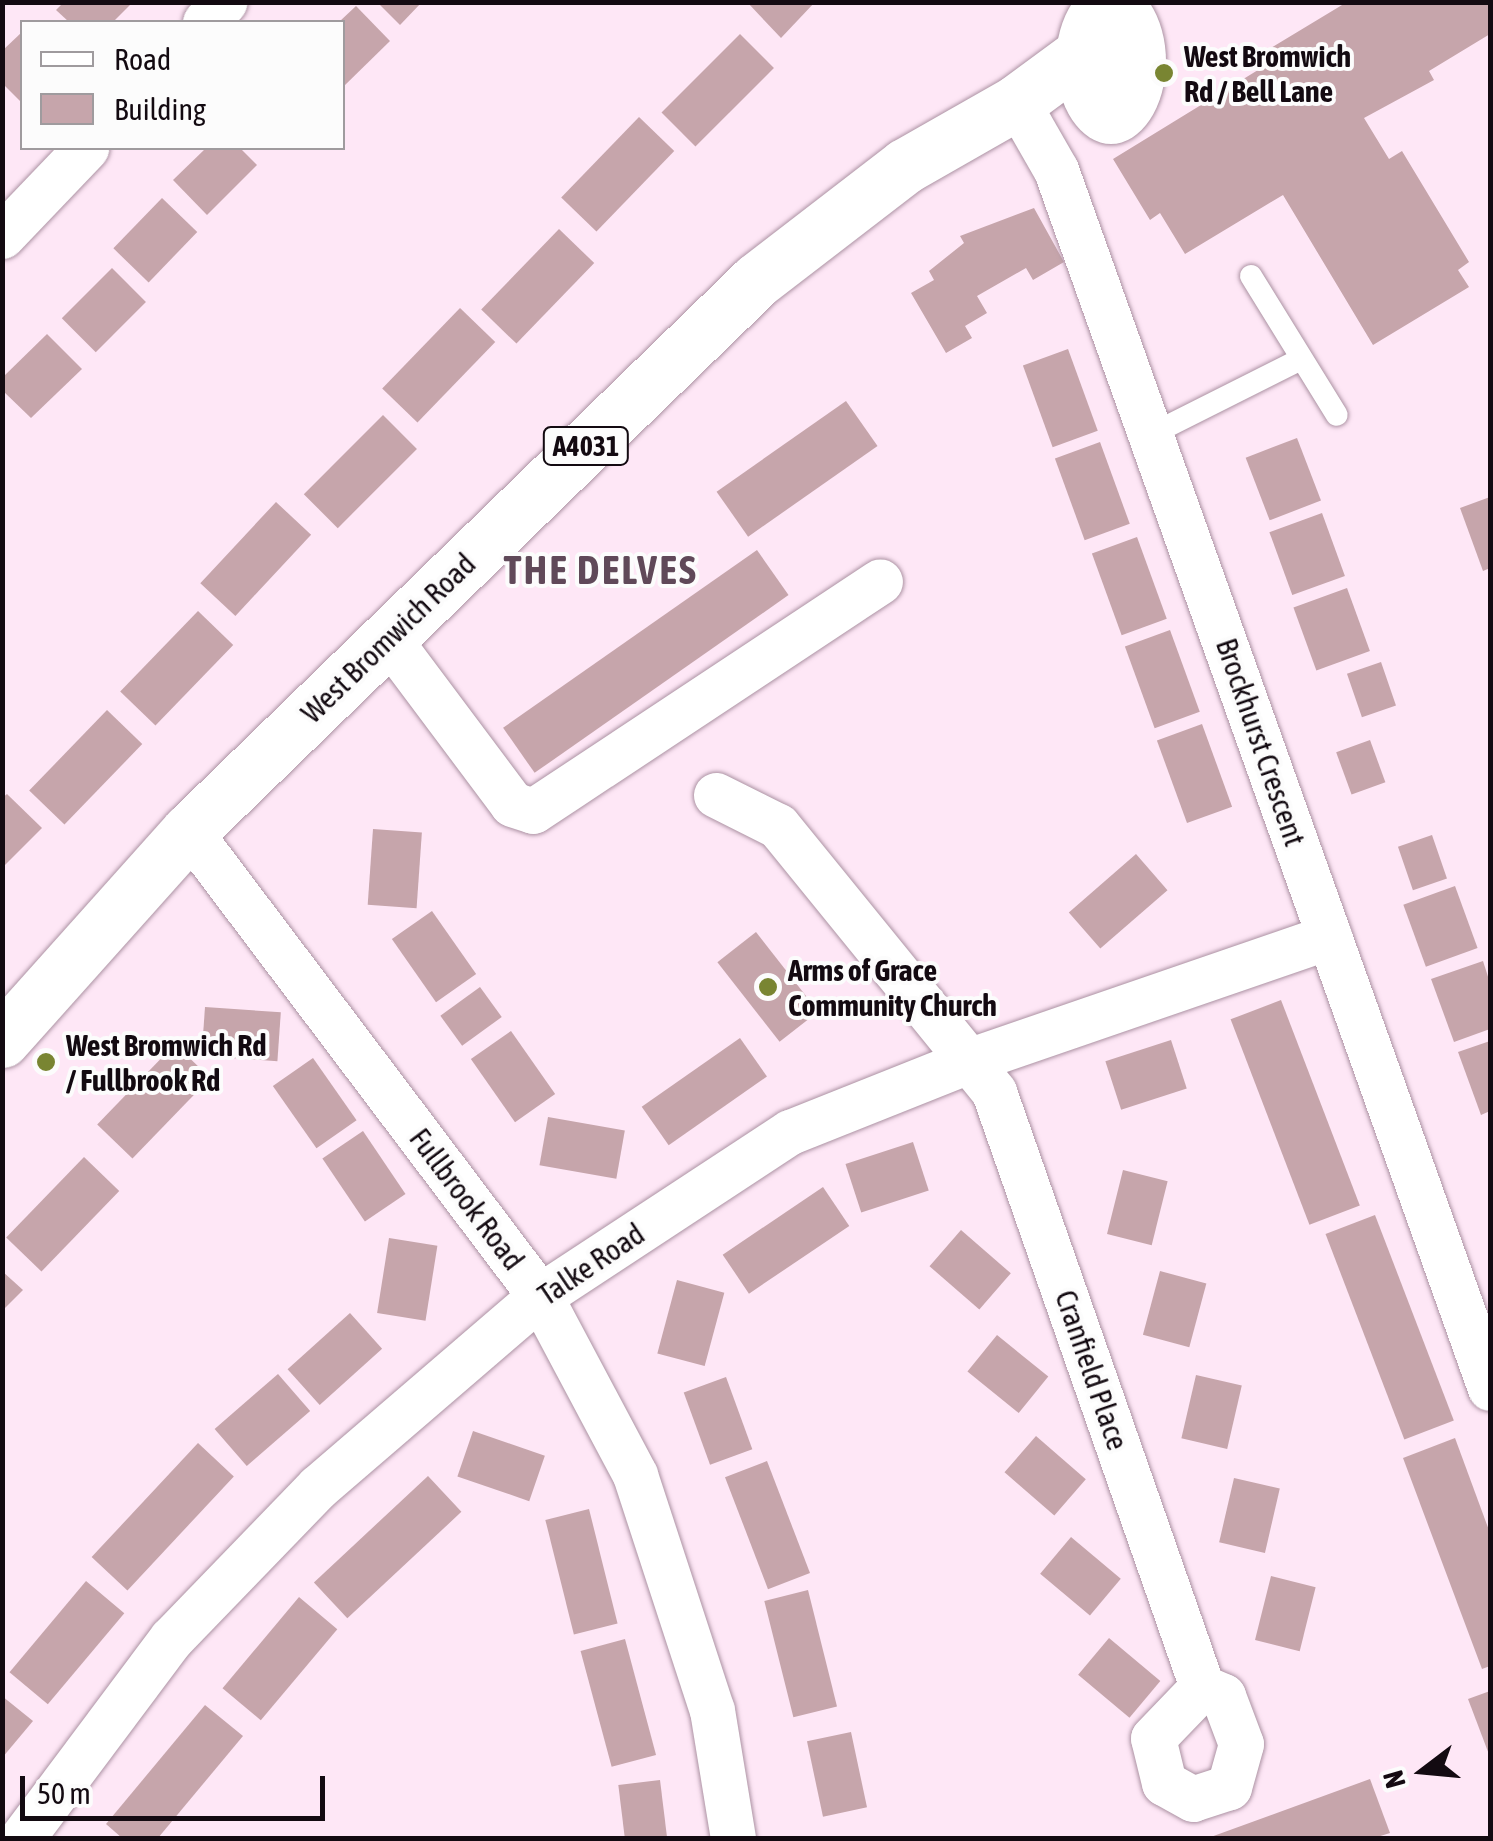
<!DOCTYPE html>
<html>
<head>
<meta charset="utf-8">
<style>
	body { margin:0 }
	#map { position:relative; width:1493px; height:1841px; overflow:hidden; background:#fee7f6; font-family:"Asap Condensed",sans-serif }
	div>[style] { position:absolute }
	.building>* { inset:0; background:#c6a5ab; transform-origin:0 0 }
	.roads { filter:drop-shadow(0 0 2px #ac92a3) drop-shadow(0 0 2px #ac92a3) }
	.lane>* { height:22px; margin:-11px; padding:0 11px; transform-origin:11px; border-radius:11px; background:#fff }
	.street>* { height:45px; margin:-22.5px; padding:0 22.5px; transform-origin:22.5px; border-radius:22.5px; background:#fff }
	.primary>* { height:55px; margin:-27.5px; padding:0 27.5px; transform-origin:27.5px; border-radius:27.5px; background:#fff }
	.primary>.ring { margin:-27.5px; padding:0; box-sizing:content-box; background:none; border:55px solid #fff; border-radius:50% }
	.dots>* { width:28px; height:28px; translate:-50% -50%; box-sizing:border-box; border:5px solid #fcfcfc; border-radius:50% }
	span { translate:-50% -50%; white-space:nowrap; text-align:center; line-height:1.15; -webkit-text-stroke:8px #fcfcfc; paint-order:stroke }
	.shield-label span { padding:2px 8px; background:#fcfcfc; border:2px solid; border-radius:8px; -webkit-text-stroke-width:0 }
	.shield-label { font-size:28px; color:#130a11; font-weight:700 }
	.poi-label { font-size:30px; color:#130a11; font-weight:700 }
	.left { translate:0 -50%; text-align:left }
	.street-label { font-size:30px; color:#130a11 }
	.district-label { font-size:40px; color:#604959; font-weight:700; letter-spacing:2.5px }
	.frame { position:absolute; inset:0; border:5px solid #130a11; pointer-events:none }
	.legend { position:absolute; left:20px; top:20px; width:325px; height:130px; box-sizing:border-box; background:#fcfcfc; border:2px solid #9f9b9e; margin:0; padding:12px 18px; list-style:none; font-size:30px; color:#130a11 }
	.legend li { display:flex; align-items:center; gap:20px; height:50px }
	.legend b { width:50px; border:2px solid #9f9b9e }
	.north { position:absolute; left:1373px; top:1721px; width:100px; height:100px; -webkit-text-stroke:8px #fcfcfc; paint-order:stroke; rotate:254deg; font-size:28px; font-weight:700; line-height:40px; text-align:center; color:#130a11 }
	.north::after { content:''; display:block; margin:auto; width:35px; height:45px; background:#130a11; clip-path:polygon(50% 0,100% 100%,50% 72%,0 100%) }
	.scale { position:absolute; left:20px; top:1776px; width:305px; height:45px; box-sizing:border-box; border:5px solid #130a11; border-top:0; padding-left:12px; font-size:30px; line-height:35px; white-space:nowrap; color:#130a11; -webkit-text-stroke:8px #fcfcfc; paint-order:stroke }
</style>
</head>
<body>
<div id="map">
	<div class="building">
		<div style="clip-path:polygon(64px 2px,133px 2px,113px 22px,69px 22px,56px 10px)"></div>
		<div style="clip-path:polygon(377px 2px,422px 2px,400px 25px)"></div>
		<div style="clip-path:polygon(747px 2px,815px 2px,781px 38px)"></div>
		<div style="clip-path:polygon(1347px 2px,1490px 2px,1490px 34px,1429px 71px,1434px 80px,1364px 118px,1389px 159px,1402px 151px,1469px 262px,1458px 270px,1469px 287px,1373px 345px,1283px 195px,1185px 254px,1160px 213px,1150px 220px,1113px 159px,1258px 70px,1251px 60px)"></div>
		<div style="clip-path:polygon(356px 6px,390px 41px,342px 88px,339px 22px)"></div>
		<div style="clip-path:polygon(22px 32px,22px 100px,21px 102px,2px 83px,2px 51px)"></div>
		<div style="left:740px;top:34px;width:48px;height:111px;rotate:45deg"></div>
		<div style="left:639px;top:117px;width:49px;height:112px;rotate:44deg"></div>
		<div style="clip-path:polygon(206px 148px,240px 148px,257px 165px,207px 215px,173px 180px)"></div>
		<div style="left:162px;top:198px;width:49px;height:70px;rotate:44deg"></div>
		<div style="clip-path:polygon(1034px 208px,1064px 262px,1033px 280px,1026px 268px,977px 296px,987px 313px,965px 326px,972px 338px,946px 353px,911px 293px,934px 280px,929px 271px,964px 243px,960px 236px)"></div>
		<div style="left:559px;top:229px;width:49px;height:112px;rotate:44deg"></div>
		<div style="left:112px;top:268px;width:48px;height:71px;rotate:45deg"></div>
		<div style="left:460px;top:308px;width:49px;height:112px;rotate:44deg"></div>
		<div style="clip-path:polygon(47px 334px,82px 369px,31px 418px,2px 390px,2px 378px)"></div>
		<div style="left:1068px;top:349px;width:87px;height:48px;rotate:70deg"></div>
		<div style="left:846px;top:401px;width:55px;height:158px;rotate:55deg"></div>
		<div style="left:383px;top:415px;width:48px;height:112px;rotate:45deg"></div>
		<div style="left:1297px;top:438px;width:67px;height:55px;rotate:69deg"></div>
		<div style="left:1100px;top:442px;width:87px;height:48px;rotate:70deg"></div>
		<div style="clip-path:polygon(1490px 497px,1490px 568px,1483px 571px,1460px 508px)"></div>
		<div style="left:276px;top:502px;width:48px;height:111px;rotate:43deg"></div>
		<div style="left:1322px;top:513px;width:67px;height:56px;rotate:70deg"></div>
		<div style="left:1137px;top:537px;width:87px;height:48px;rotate:70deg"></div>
		<div style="left:757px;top:550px;width:55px;height:310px;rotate:55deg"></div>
		<div style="left:1347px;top:588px;width:67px;height:57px;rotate:70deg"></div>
		<div style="left:198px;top:611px;width:49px;height:112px;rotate:44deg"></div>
		<div style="left:1170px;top:630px;width:87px;height:48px;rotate:70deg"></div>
		<div style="left:1381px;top:662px;width:46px;height:36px;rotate:71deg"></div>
		<div style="left:107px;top:710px;width:49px;height:112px;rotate:44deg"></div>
		<div style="left:1202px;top:724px;width:88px;height:48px;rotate:70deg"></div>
		<div style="left:1370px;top:740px;width:45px;height:36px;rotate:70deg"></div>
		<div style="clip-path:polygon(7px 794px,42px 828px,2px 868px,2px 798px)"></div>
		<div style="left:373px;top:829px;width:49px;height:76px;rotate:4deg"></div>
		<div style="left:1432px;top:835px;width:46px;height:36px;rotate:71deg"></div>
		<div style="left:1136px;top:854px;width:48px;height:89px;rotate:49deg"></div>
		<div style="left:1455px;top:886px;width:66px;height:55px;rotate:70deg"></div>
		<div style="left:432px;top:911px;width:77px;height:49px;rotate:55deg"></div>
		<div style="left:756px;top:932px;width:101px;height:49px;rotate:52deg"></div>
		<div style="clip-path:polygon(1483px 961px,1490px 983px,1490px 1029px,1454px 1042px,1431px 979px)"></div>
		<div style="left:480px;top:987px;width:37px;height:49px;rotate:54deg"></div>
		<div style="left:1281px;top:1000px;width:220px;height:54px;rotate:69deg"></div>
		<div style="left:205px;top:1007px;width:76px;height:49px;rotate:4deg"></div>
		<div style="left:511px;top:1031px;width:77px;height:49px;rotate:55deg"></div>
		<div style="left:740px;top:1038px;width:47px;height:120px;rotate:55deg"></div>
		<div style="left:1171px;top:1040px;width:51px;height:69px;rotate:72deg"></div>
		<div style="clip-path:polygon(1490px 1041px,1490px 1111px,1481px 1115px,1458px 1052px)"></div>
		<div style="left:175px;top:1044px;width:49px;height:112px;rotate:44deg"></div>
		<div style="left:313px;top:1058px;width:76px;height:49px;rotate:55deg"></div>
		<div style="left:548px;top:1117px;width:78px;height:49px;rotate:10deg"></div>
		<div style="left:363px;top:1131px;width:76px;height:49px;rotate:56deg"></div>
		<div style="left:913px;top:1142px;width:51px;height:71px;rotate:72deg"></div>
		<div style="left:84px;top:1157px;width:49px;height:112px;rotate:44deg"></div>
		<div style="left:1123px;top:1170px;width:46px;height:66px;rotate:14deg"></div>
		<div style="left:823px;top:1187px;width:47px;height:121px;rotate:56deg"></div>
		<div style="left:1375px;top:1215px;width:220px;height:53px;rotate:69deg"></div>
		<div style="left:961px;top:1230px;width:66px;height:48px;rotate:41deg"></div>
		<div style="left:389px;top:1238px;width:49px;height:76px;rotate:9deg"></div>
		<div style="clip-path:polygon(2px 1271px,23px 1290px,2px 1311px)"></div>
		<div style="left:1160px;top:1271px;width:48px;height:66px;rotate:15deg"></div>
		<div style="left:677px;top:1280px;width:49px;height:76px;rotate:15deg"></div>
		<div style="left:350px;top:1313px;width:48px;height:84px;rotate:48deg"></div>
		<div style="left:997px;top:1335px;width:66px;height:47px;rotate:39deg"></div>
		<div style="left:278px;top:1374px;width:49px;height:84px;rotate:49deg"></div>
		<div style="left:1196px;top:1375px;width:47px;height:65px;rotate:13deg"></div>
		<div style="left:726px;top:1377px;width:77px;height:45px;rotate:70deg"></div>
		<div style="left:473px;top:1431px;width:76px;height:48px;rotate:19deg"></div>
		<div style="left:1036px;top:1436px;width:66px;height:48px;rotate:41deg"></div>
		<div style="clip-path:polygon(1455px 1438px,1490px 1533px,1490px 1666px,1482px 1669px,1403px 1458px)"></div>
		<div style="left:198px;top:1443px;width:49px;height:156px;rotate:43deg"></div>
		<div style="left:767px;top:1461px;width:120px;height:45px;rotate:69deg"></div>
		<div style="left:428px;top:1476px;width:49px;height:156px;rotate:47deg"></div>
		<div style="left:1234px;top:1478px;width:47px;height:66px;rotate:13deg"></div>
		<div style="left:589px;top:1509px;width:118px;height:45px;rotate:76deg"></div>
		<div style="left:1071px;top:1537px;width:65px;height:48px;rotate:40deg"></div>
		<div style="left:1271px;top:1576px;width:46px;height:66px;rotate:14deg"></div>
		<div style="left:86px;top:1581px;width:50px;height:119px;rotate:40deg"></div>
		<div style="left:808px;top:1590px;width:120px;height:45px;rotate:76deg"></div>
		<div style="left:299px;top:1597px;width:50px;height:119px;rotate:40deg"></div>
		<div style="left:1109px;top:1638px;width:67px;height:48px;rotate:40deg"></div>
		<div style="left:625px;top:1639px;width:120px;height:46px;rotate:75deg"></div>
		<div style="clip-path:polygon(1490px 1691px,1490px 1757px,1468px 1699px)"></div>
		<div style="clip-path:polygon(2px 1696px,33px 1721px,2px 1758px)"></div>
		<div style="clip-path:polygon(205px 1705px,243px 1736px,158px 1838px,122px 1838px,106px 1824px)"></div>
		<div style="left:851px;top:1732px;width:77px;height:45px;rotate:78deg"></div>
		<div style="clip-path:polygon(1370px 1779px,1390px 1833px,1374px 1838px,1208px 1838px)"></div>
		<div style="left:660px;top:1780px;width:58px;height:42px;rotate:83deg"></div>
	</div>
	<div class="roads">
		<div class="lane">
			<div style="left:1251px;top:276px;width:163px;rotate:58.3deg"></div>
			<div style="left:1152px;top:434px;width:167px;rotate:-26.7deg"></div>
		</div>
		<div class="street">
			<div style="left:1097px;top:2px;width:6px;rotate:72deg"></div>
			<div style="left:205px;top:22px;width:28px;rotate:-46deg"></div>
			<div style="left:1017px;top:102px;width:78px;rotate:60.2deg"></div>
			<div style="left:1056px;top:170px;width:1293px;rotate:70.39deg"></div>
			<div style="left:2px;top:236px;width:122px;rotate:-46.3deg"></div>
			<div style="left:388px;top:638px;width:207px;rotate:53.2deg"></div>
			<div style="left:512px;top:804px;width:22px;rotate:18deg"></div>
			<div style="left:533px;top:811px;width:416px;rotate:-33.5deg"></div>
			<div style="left:716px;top:795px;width:69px;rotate:26.6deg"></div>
			<div style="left:778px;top:826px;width:343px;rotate:50.9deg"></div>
			<div style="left:994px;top:1092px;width:630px;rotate:70.73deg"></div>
			<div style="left:1202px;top:1687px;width:23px;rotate:23deg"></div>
			<div style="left:1223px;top:1696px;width:51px;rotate:69.4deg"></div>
			<div style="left:1241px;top:1744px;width:45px;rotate:105.6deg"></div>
			<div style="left:1229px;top:1787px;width:38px;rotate:162deg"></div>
			<div style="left:1193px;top:1799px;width:33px;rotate:-151deg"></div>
			<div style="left:1164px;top:1783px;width:46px;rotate:-103.7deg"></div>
			<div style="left:1153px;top:1738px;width:71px;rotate:-46.1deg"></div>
			<div style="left:189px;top:831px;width:583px;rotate:52.95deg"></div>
			<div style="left:540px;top:1296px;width:203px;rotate:62deg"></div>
			<div style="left:635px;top:1475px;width:247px;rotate:71.9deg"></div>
			<div style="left:712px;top:1710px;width:130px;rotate:80.7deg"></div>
			<div style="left:22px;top:1838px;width:249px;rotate:-53.2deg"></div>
			<div style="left:171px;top:1639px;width:211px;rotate:-46deg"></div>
			<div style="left:318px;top:1487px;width:293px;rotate:-40.7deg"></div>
			<div style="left:540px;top:1296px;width:299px;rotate:-33.3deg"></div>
			<div style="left:790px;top:1132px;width:192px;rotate:-21.7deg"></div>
			<div style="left:968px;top:1061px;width:382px;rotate:-19deg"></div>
		</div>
		<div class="primary">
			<div class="ring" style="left:1083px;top:6px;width:-1px;height:-1px"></div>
			<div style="left:2px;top:1040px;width:280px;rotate:-48.2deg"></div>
			<div style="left:189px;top:831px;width:791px;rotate:-44.13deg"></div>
			<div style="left:757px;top:280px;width:187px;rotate:-37.6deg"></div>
			<div style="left:905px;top:166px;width:129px;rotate:-29.7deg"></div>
			<div style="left:1017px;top:102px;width:89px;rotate:-36.4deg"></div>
		</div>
	</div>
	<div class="dots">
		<div style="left:1164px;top:73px;background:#798532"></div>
		<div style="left:768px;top:987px;background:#798532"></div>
		<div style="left:46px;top:1062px;background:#798532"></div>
	</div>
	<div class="shield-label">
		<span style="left:586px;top:446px">A4031</span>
	</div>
	<div class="poi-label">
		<span class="left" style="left:1184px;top:73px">West Bromwich<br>Rd / Bell Lane</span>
		<span class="left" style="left:788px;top:987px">Arms of Grace<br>Community Church</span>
		<span class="left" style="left:66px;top:1062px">West Bromwich Rd<br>/ Fullbrook Rd</span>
	</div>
	<div class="street-label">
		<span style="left:388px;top:638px;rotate:-44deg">West Bromwich Road</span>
		<span style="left:1261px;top:742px;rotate:71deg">Brockhurst Crescent</span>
		<span style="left:467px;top:1199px;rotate:53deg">Fullbrook Road</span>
		<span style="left:591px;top:1264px;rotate:-34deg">Talke Road</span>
		<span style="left:1092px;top:1370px;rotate:71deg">Cranfield Place</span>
	</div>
	<div class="district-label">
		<span style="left:601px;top:570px">THE DELVES</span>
	</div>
	<div class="frame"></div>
	<ul class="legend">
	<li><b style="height:12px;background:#fff"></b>Road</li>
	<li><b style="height:28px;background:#c6a5ab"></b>Building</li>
	</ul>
	<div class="north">N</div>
	<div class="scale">50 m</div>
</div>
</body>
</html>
